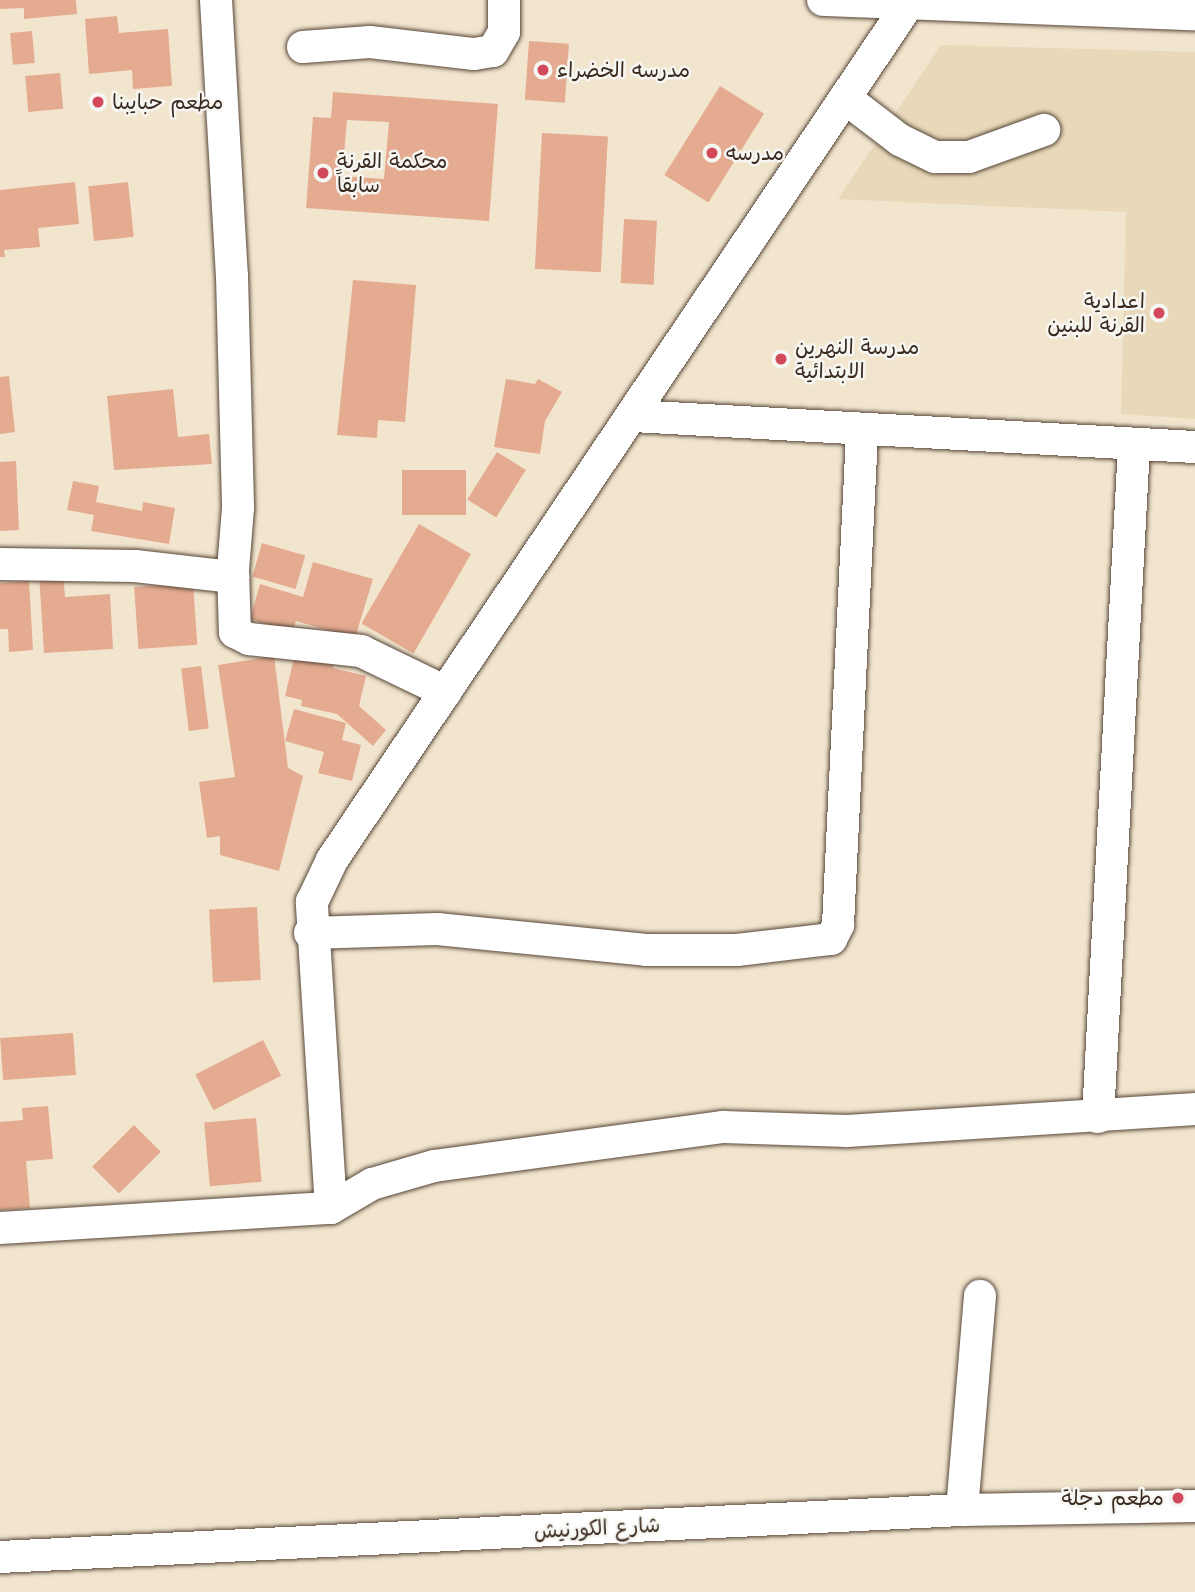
<!DOCTYPE html>
<html>
<head>
<meta charset="utf-8">
<style>
	body { margin:0 }
	#map { position:relative; width:1195px; height:1592px; overflow:hidden; background:#f2e5ce; font-family:"Shantell Sans","Playpen Sans Arabic",sans-serif }
	div>[style] { position:absolute }
	.built>* { inset:0; background:#e9d9ba }
	.building>* { inset:0; background:#e4ab91; transform-origin:0 0 }
	.roads { filter:drop-shadow(0 0 2px #564638) drop-shadow(0 0 2px #564638) }
	.minor>* { height:32px; margin:-16px; padding:0 16px; transform-origin:16px; border-radius:16px; background:#fff }
	.dots>* { width:19px; height:19px; translate:-50% -50%; box-sizing:border-box; border:4px solid #f6f6f2; border-radius:50% }
	span { translate:-50% -50%; white-space:nowrap; text-align:center; line-height:1.15; -webkit-text-stroke:5px #f6f6f2; paint-order:stroke }
	.poi-label { font-size:21px; color:#3b2a1e }
	.left { translate:0 -50%; text-align:left }
	.right { translate:-100% -50%; text-align:right }
	.street-label { font-size:21px; color:#3b2a1e }
</style>
</head>
<body>
<div id="map">
	<div class="built">
		<div style="clip-path:polygon(941px 45px,1195px 52px,1195px 419px,1121px 414px,1126px 212px,838px 199px)"></div>
	</div>
	<div class="building">
		<div style="clip-path:polygon(0 0,76px 0,77px 14px,24px 19px,24px 8px,0 9px)"></div>
		<div style="clip-path:polygon(117px 16px,119px 33px,168px 29px,172px 86px,133px 89px,132px 70px,89px 74px,85px 19px)"></div>
		<div style="left:32px;top:31px;width:32px;height:22px;rotate:85deg"></div>
		<div style="left:529px;top:41px;width:40px;height:59px;rotate:4deg"></div>
		<div style="left:60px;top:73px;width:36px;height:35px;rotate:85deg"></div>
		<div style="left:720px;top:86px;width:52px;height:105px;rotate:32deg"></div>
		<div style="clip-path:polygon(evenodd,333px 92px,498px 104px,489px 221px,306px 208px,313px 117px,331px 118px,333px 92px,347px 120px,389px 122px,384px 179px,342px 176px,347px 120px)"></div>
		<div style="left:542px;top:133px;width:66px;height:136px;rotate:3deg"></div>
		<div style="clip-path:polygon(75px 182px,79px 224px,38px 228px,40px 247px,4px 250px,5px 257px,0 257px,0 190px)"></div>
		<div style="left:128px;top:182px;width:55px;height:40px;rotate:84deg"></div>
		<div style="left:624px;top:219px;width:33px;height:64px;rotate:3deg"></div>
		<div style="clip-path:polygon(353px 280px,416px 285px,405px 422px,378px 420px,377px 438px,337px 435px)"></div>
		<div style="clip-path:polygon(9px 376px,15px 432px,0 434px,0 377px)"></div>
		<div style="clip-path:polygon(506px 379px,535px 384px,538px 379px,562px 392px,545px 421px,540px 454px,494px 447px)"></div>
		<div style="clip-path:polygon(173px 389px,178px 437px,209px 434px,212px 464px,114px 470px,107px 396px)"></div>
		<div style="left:497px;top:452px;width:34px;height:56px;rotate:32deg"></div>
		<div style="clip-path:polygon(16px 461px,19px 530px,0 531px,0 462px)"></div>
		<div style="left:466px;top:470px;width:45px;height:64px;rotate:90deg"></div>
		<div style="clip-path:polygon(73px 481px,99px 486px,96px 502px,142px 511px,143px 502px,175px 508px,169px 544px,91px 531px,94px 515px,67px 510px)"></div>
		<div style="left:419px;top:524px;width:60px;height:115px;rotate:30deg"></div>
		<div style="left:262px;top:543px;width:45px;height:35px;rotate:16deg"></div>
		<div style="clip-path:polygon(313px 562px,373px 579px,355px 638px,296px 621px,292px 632px,250px 619px,260px 584px,303px 597px)"></div>
		<div style="clip-path:polygon(63px 572px,65px 597px,110px 594px,113px 649px,44px 653px,39px 574px)"></div>
		<div style="clip-path:polygon(29px 581px,33px 650px,9px 652px,8px 629px,0 629px,0 583px)"></div>
		<div style="left:193px;top:583px;width:62px;height:59px;rotate:86deg"></div>
		<div style="clip-path:polygon(295px 654px,334px 662px,333px 668px,366px 676px,359px 706px,386px 730px,373px 746px,337px 714px,301px 706px,302px 700px,285px 696px)"></div>
		<div style="clip-path:polygon(274px 656px,288px 768px,303px 776px,279px 871px,220px 855px,220px 836px,207px 838px,199px 782px,235px 777px,218px 665px)"></div>
		<div style="left:201px;top:666px;width:63px;height:20px;rotate:83deg"></div>
		<div style="clip-path:polygon(294px 709px,346px 723px,342px 740px,361px 745px,352px 781px,318px 773px,324px 752px,285px 741px)"></div>
		<div style="left:257px;top:907px;width:73px;height:48px;rotate:87deg"></div>
		<div style="left:73px;top:1033px;width:42px;height:73px;rotate:86deg"></div>
		<div style="left:263px;top:1040px;width:40px;height:76px;rotate:63deg"></div>
		<div style="clip-path:polygon(48px 1106px,53px 1159px,26px 1161px,30px 1208px,0 1210px,0 1122px,23px 1120px,22px 1108px)"></div>
		<div style="left:256px;top:1118px;width:64px;height:52px;rotate:85deg"></div>
		<div style="left:134px;top:1125px;width:38px;height:59px;rotate:45deg"></div>
	</div>
	<div class="roads">
		<div class="minor">
			<div style="left:216px;top:0;width:276px;rotate:86.7deg"></div>
			<div style="left:232px;top:276px;width:232px;rotate:88.5deg"></div>
			<div style="left:238px;top:508px;width:62px;rotate:94.6deg"></div>
			<div style="left:233px;top:570px;width:62px;rotate:88.2deg"></div>
			<div style="left:235px;top:632px;width:16px;rotate:27deg"></div>
			<div style="left:249px;top:639px;width:113px;rotate:6.1deg"></div>
			<div style="left:361px;top:651px;width:94px;rotate:25.8deg"></div>
			<div style="left:823px;top:0;width:372px;rotate:2.2deg"></div>
			<div style="left:303px;top:47px;width:67px;rotate:-4.3deg"></div>
			<div style="left:370px;top:42px;width:105px;rotate:6.6deg"></div>
			<div style="left:474px;top:54px;width:19px;rotate:-9deg"></div>
			<div style="left:493px;top:51px;width:22px;rotate:-60deg"></div>
			<div style="left:504px;top:32px;width:32px;rotate:-90deg"></div>
			<div style="left:845px;top:98px;width:69px;rotate:37.4deg"></div>
			<div style="left:900px;top:140px;width:39px;rotate:26deg"></div>
			<div style="left:935px;top:157px;width:34px"></div>
			<div style="left:969px;top:157px;width:80px;rotate:-19.8deg"></div>
			<div style="left:633px;top:416px;width:563px;rotate:3.16deg"></div>
			<div style="left:0;top:564px;width:135px;rotate:0.8deg"></div>
			<div style="left:135px;top:566px;width:99px;rotate:6.4deg"></div>
			<div style="left:310px;top:933px;width:127px;rotate:-1.8deg"></div>
			<div style="left:437px;top:929px;width:210px;rotate:5.7deg"></div>
			<div style="left:646px;top:950px;width:91px"></div>
			<div style="left:737px;top:950px;width:95px;rotate:-6.7deg"></div>
			<div style="left:831px;top:939px;width:16px;rotate:-63deg"></div>
			<div style="left:838px;top:925px;width:495px;rotate:-87.2deg"></div>
			<div style="left:1098px;top:1117px;width:673px;rotate:-86.93deg"></div>
			<div style="left:331px;top:1208px;width:307px;rotate:-93.6deg"></div>
			<div style="left:312px;top:902px;width:47px;rotate:-64.5deg"></div>
			<div style="left:332px;top:860px;width:1037px;rotate:-56.05deg"></div>
			<div style="left:0;top:1228px;width:332px;rotate:-3.5deg"></div>
			<div style="left:331px;top:1208px;width:48px;rotate:-30.3deg"></div>
			<div style="left:372px;top:1184px;width:65px;rotate:-16.2deg"></div>
			<div style="left:434px;top:1166px;width:292px;rotate:-7.7deg"></div>
			<div style="left:723px;top:1127px;width:124px;rotate:1.8deg"></div>
			<div style="left:847px;top:1131px;width:349px;rotate:-3.6deg"></div>
			<div style="left:962px;top:1510px;width:215px;rotate:-85.2deg"></div>
			<div style="left:0;top:1557px;width:963px;rotate:-2.8deg"></div>
			<div style="left:962px;top:1510px;width:233px;rotate:-1deg"></div>
		</div>
	</div>
	<div class="dots">
		<div style="left:543px;top:70px;background:#d1495b"></div>
		<div style="left:98px;top:102px;background:#d1495b"></div>
		<div style="left:712px;top:153px;background:#d1495b"></div>
		<div style="left:323px;top:173px;background:#d1495b"></div>
		<div style="left:1159px;top:313px;background:#d1495b"></div>
		<div style="left:781px;top:359px;background:#d1495b"></div>
		<div style="left:1178px;top:1498px;background:#d1495b"></div>
	</div>
	<div class="poi-label">
		<span class="left" style="left:557px;top:70px">مدرسه الخضراء</span>
		<span class="left" style="left:112px;top:102px">مطعم حبايبنا</span>
		<span class="left" style="left:726px;top:153px">مدرسه</span>
		<span class="left" style="left:337px;top:173px">محكمة القرنة<br>سابقاً</span>
		<span class="right" style="left:1145px;top:313px">اعدادية<br>القرنة للبنين</span>
		<span class="left" style="left:795px;top:359px">مدرسة النهرين<br>الابتدائية</span>
		<span class="right" style="left:1164px;top:1498px">مطعم دجلة</span>
	</div>
	<div class="street-label">
		<span style="left:597px;top:1528px;rotate:-3deg">شارع الكورنيش</span>
	</div>
</div>
</body>
</html>
